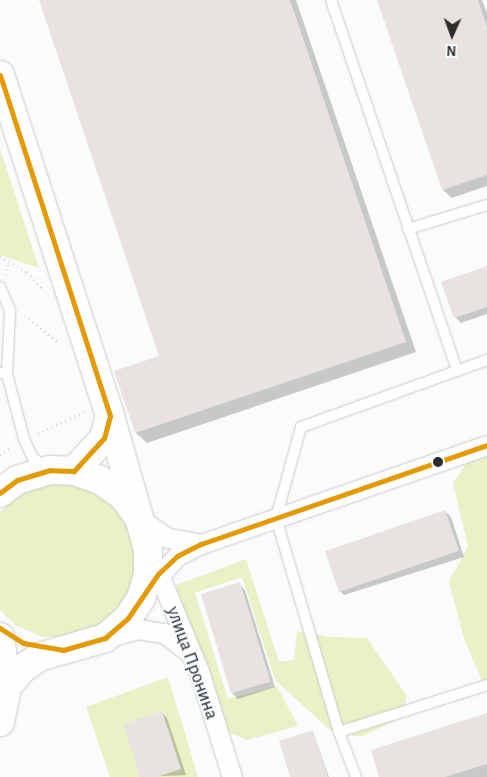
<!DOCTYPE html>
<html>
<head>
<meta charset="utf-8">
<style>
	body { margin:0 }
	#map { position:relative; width:487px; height:777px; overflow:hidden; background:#f9fbfc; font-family:"Alegreya Sans",sans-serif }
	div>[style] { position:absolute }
	.green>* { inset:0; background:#eaf1c6 }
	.shadow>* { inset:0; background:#0003 }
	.building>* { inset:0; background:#e8e3e1; transform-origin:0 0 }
	.path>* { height:3px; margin-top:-1.5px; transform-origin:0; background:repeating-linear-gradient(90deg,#d8d8d9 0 1px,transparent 0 5px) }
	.roads { filter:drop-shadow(0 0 1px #c9cacb) drop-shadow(0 0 1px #c9cacb) }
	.lane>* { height:10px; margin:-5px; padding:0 5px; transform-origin:5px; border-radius:5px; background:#fefeff }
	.street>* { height:19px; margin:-9.5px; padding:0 9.5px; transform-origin:9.5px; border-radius:9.5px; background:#fefeff }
	.secondary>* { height:28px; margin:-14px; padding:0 14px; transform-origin:14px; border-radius:14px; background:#fefeff }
	.bus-1>* { height:5px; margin:-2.5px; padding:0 2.5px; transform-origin:2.5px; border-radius:2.5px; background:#e39a04 }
	.dots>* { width:14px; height:14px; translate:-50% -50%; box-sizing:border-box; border:2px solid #f8fbfd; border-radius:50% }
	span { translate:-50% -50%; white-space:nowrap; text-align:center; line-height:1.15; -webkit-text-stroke:4px #f8fbfd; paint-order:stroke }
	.street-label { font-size:19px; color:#2b2c2d }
	.north { position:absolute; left:427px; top:10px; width:50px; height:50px; -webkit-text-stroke:4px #f8fbfd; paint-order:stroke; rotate:182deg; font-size:14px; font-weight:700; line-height:20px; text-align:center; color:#2b2c2d }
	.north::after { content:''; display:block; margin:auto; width:18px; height:22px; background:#2b2c2d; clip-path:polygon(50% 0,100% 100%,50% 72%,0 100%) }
</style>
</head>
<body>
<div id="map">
	<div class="green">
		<div style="clip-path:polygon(0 148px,39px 268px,0 255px)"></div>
		<div style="clip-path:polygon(487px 454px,487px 692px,464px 639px,449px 581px,468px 547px,453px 483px,469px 459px)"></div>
		<div style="clip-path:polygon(45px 485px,75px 485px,103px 497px,124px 519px,135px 547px,135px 577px,123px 605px,101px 626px,73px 637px,42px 637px,15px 625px,0 610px,0 512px,17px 496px)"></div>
		<div style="clip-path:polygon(246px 559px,279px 662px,294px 660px,297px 631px,328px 637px,367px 638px,407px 696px,402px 717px,361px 737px,331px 731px,275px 680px,242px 577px,195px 593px,228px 699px,277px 686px,298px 726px,247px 740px,219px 728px,176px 585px)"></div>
		<div style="clip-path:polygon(168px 677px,198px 777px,110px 777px,86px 707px)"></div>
	</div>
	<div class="shadow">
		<div style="clip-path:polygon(40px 0,296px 0,416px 352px,147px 443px,136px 433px,161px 357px)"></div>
		<div style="clip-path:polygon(378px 0,482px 0,487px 13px,487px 186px,452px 198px,443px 190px)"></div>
		<div style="clip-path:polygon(487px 268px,487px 314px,461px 323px,455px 317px)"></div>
		<div style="clip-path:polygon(445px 511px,451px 517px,464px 557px,344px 595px,338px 589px)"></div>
		<div style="clip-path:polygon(239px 584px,245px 590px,275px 687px,238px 699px,232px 693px,202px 595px)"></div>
		<div style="clip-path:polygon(162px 713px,167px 718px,186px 775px,141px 777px)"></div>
		<div style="clip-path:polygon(487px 714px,487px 777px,381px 777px)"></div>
		<div style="clip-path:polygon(313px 732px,329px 777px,292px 777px)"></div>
	</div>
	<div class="building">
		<div style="clip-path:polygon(39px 0,290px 0,406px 342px,135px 433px,114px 371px,159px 356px)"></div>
		<div style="clip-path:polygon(377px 0,478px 0,487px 27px,487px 175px,442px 190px)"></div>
		<div style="clip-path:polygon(487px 266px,487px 307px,454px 318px,441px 282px)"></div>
		<div style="left:445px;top:510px;width:43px;height:127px;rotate:71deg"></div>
		<div style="left:240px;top:582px;width:104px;height:41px;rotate:73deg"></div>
		<div style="clip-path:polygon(162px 711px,181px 769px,157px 777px,140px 777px,123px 724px)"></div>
		<div style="clip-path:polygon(487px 713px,487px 764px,445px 777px,379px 777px,371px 750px)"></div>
		<div style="clip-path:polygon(313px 730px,328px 777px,290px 777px,279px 741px)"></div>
	</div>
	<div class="path">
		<div style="left:0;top:256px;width:31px;rotate:31deg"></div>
		<div style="left:27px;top:272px;width:25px;rotate:48deg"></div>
		<div style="left:6px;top:275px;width:14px;rotate:-78deg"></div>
		<div style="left:25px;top:315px;width:45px;rotate:39.6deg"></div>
		<div style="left:38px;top:433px;width:51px;rotate:-24.5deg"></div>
		<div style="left:0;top:455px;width:14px;rotate:-34deg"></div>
	</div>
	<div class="roads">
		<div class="lane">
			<div style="left:331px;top:0;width:391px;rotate:71.2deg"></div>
			<div style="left:408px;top:229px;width:83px;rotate:-16.9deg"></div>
			<div style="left:0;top:287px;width:25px;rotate:67deg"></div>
			<div style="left:10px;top:310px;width:64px;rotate:92.7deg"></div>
			<div style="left:0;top:373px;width:7px;rotate:8deg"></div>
			<div style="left:7px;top:374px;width:67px;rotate:75.3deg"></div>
			<div style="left:24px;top:439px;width:21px;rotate:65deg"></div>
			<div style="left:33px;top:458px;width:15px;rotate:37deg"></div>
			<div style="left:339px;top:732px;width:223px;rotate:-106.4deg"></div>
			<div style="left:276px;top:518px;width:94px;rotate:-74.6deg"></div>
			<div style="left:301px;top:427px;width:198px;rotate:-19.8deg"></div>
			<div style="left:356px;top:777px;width:48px;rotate:-110.7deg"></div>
			<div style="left:339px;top:732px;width:155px;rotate:-17.6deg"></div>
		</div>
		<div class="street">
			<div style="left:139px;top:518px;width:35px;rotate:35deg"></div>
			<div style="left:168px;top:538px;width:34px;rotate:10deg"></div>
			<div style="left:155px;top:565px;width:115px;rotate:67.5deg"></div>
			<div style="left:199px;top:671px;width:111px;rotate:72.7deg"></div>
			<div style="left:146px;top:591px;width:47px;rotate:-48.5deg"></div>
			<div style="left:177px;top:556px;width:27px;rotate:-27deg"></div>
			<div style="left:201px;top:544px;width:303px;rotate:-19.1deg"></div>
			<div style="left:113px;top:636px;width:26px;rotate:-16deg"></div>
			<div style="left:138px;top:629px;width:26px;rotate:9deg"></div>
			<div style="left:164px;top:633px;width:33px;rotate:38deg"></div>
		</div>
		<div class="secondary">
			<div style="left:0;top:75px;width:358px;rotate:72.1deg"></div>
			<div style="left:110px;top:416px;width:106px;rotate:74.1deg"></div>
			<div style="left:74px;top:471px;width:45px;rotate:-47.7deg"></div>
			<div style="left:104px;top:438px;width:23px;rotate:-75deg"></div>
			<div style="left:0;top:493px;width:21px;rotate:-37deg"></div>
			<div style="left:17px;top:480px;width:34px;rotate:-17deg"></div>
			<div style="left:50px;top:470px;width:24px;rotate:2deg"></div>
			<div style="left:74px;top:471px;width:28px;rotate:19deg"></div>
			<div style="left:100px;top:480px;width:28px;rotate:35deg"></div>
			<div style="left:123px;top:496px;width:27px;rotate:54deg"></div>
			<div style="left:139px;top:518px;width:33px;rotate:74deg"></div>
			<div style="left:148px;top:550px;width:24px;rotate:90deg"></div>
			<div style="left:148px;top:574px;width:25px;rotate:106deg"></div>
			<div style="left:141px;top:598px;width:24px;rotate:123deg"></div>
			<div style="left:128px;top:618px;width:30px;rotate:139deg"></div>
			<div style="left:105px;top:638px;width:69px;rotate:163.9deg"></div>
			<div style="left:39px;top:657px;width:21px;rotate:145deg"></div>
			<div style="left:22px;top:669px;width:23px;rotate:130deg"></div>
			<div style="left:0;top:637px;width:50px;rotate:82deg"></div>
			<div style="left:7px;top:687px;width:36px;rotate:101deg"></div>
		</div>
	</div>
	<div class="bus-1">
		<div style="left:0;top:75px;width:358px;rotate:72.1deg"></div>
		<div style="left:110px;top:416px;width:23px;rotate:105deg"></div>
		<div style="left:104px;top:438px;width:45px;rotate:132.3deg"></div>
		<div style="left:74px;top:471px;width:24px;rotate:-178deg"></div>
		<div style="left:50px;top:470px;width:34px;rotate:163deg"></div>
		<div style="left:17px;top:480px;width:21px;rotate:143deg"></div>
		<div style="left:0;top:628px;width:27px;rotate:33deg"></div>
		<div style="left:23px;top:643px;width:41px;rotate:9.9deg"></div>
		<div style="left:63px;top:650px;width:44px;rotate:-15.9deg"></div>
		<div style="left:105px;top:638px;width:30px;rotate:-41deg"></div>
		<div style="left:128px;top:618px;width:53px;rotate:-55.7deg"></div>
		<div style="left:158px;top:574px;width:26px;rotate:-43deg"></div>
		<div style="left:177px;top:556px;width:27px;rotate:-27deg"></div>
		<div style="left:201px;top:544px;width:303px;rotate:-19.1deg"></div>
	</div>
	<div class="dots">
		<div style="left:438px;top:462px;background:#2b2c2d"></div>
	</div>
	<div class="street-label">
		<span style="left:192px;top:663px;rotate:70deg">улица Пронина</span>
	</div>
	<div class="north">N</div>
</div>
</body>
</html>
